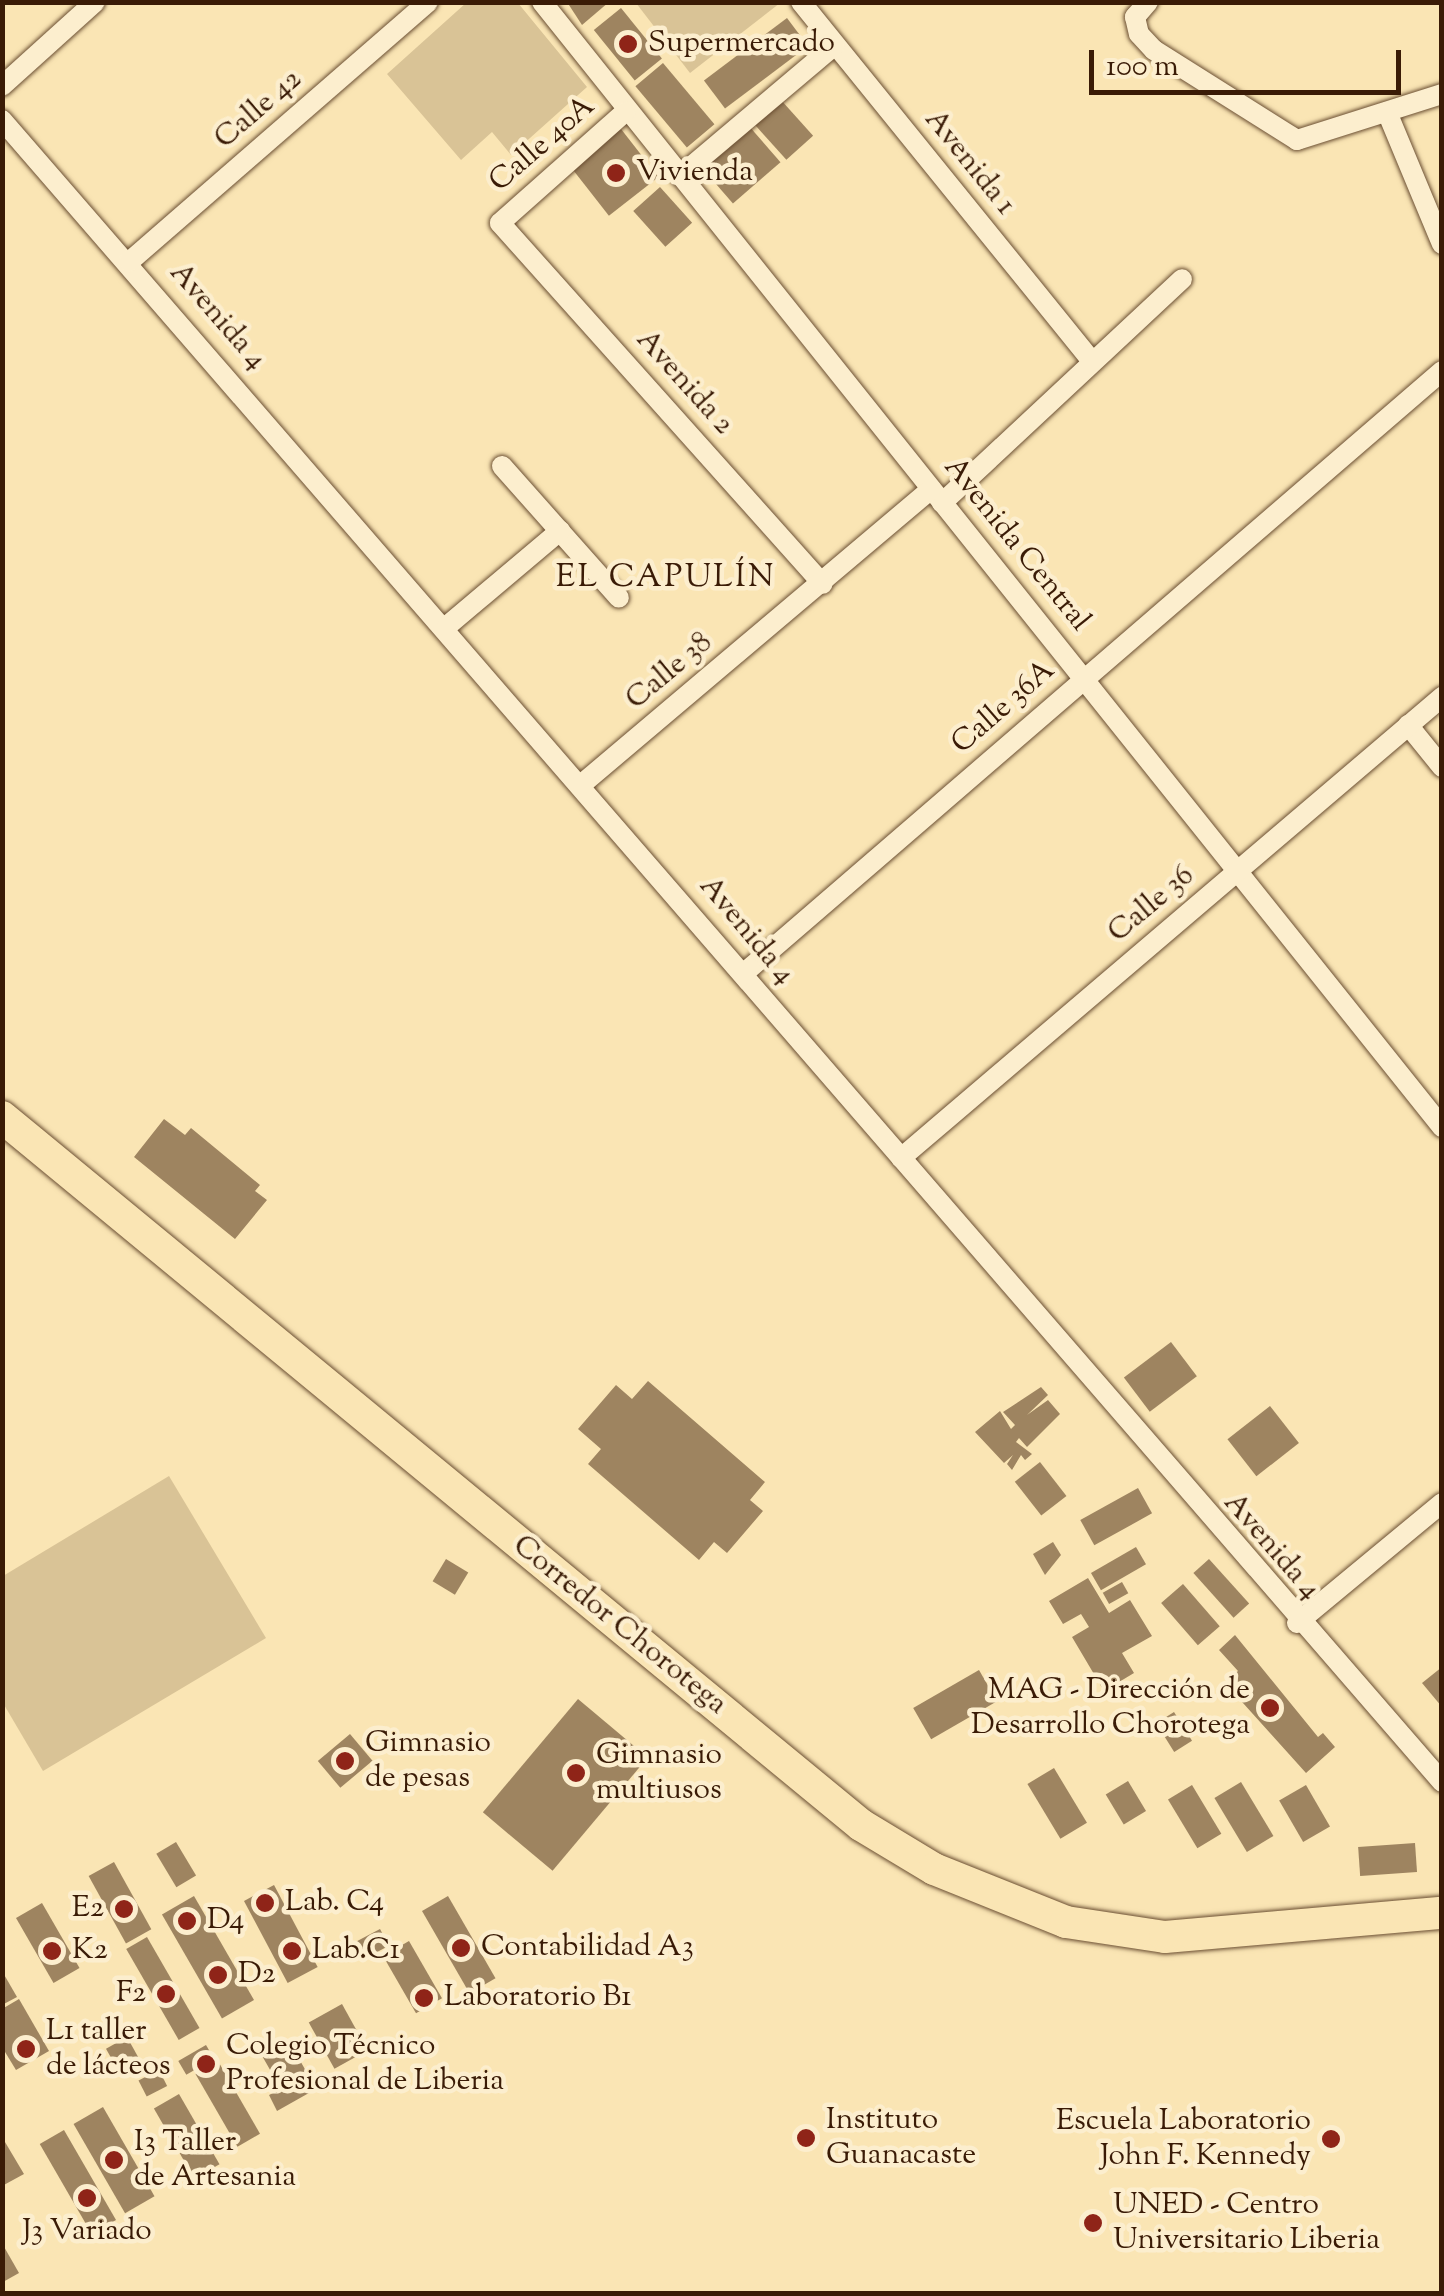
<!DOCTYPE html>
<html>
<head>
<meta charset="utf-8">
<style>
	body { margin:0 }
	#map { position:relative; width:1444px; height:2296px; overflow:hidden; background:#fae5b4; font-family:"Sorts Mill Goudy",serif }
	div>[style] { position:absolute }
	.green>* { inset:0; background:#d9c396 }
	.building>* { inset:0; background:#9e8460; transform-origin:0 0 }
	.roads { filter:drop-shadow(0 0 2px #6a4e32) drop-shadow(0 0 2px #6a4e32) }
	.minor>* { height:20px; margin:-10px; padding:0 10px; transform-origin:10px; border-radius:10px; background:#fceece }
	.primary>* { height:32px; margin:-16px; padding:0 16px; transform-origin:16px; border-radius:16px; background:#fae5b4 }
	.dots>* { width:28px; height:28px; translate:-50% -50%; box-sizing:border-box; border:5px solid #fceece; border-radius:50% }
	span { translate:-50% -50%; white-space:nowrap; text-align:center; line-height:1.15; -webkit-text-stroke:9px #fceece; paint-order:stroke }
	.poi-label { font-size:30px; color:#3a1b06 }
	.left { translate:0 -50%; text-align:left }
	.right { translate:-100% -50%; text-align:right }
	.street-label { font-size:30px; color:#3a1b06 }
	.neighbourhood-label { font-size:32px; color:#3a1b06; letter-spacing:2.5px }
	.frame { position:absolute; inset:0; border:5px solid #3a1b06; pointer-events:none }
	.scale { position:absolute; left:1089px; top:50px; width:312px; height:45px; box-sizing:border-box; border:5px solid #3a1b06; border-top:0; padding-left:12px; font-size:30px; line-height:35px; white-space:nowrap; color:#3a1b06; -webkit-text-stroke:8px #fceece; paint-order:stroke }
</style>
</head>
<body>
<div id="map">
	<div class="green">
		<div style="clip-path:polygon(466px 3px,518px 3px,587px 87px,511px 155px,492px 132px,461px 160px,387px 74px)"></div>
		<div style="clip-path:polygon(780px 3px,690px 73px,636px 3px,780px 2px)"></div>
		<div style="clip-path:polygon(169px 1476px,266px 1638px,43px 1771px,3px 1703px,3px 1576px)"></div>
	</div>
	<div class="building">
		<div style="clip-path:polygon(567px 2px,609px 2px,582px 25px)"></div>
		<div style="left:621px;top:8px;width:65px;height:35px;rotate:51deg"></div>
		<div style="left:787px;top:18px;width:35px;height:104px;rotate:53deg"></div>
		<div style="left:663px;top:63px;width:80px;height:36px;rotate:50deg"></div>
		<div style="left:781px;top:100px;width:48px;height:36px;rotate:48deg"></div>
		<div style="left:749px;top:126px;width:48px;height:63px;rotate:49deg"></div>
		<div style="left:621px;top:129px;width:61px;height:63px;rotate:52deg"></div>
		<div style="left:660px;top:187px;width:48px;height:36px;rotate:48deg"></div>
		<div style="clip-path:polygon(164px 1119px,185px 1135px,191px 1128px,260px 1185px,255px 1191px,267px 1200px,235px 1239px,134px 1157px)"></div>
		<div style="left:1171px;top:1342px;width:43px;height:59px;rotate:53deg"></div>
		<div style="clip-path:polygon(648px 1381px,765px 1482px,750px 1500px,763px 1511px,727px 1553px,714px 1542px,699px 1560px,588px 1464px,601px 1449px,578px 1429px,616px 1385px,632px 1399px)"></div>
		<div style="clip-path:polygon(1041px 1387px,1048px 1395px,1027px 1415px,1048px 1400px,1060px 1414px,1027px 1447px,1019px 1438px,1016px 1442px,1032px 1454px,1025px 1460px,1021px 1455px,1012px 1470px,1007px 1464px,1013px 1455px,1004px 1463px,975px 1432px,1000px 1411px,1011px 1429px,1015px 1425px,1003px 1412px)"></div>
		<div style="left:1270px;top:1406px;width:47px;height:54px;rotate:52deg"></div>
		<div style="left:1040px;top:1462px;width:43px;height:32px;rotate:52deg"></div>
		<div style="left:1138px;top:1488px;width:29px;height:66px;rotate:61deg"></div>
		<div style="clip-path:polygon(1053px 1542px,1061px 1555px,1045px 1575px,1033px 1554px)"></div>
		<div style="left:1136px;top:1547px;width:20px;height:52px;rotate:60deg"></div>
		<div style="left:446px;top:1559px;width:26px;height:26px;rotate:31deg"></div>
		<div style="left:1209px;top:1559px;width:60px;height:21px;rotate:48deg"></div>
		<div style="clip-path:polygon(1088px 1578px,1109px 1613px,1130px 1600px,1152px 1636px,1122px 1653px,1134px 1673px,1104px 1691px,1072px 1637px,1089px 1627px,1081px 1614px,1063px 1624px,1049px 1601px)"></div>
		<div style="left:1122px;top:1582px;width:13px;height:22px;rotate:61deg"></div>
		<div style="left:1183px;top:1584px;width:56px;height:29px;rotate:49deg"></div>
		<div style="clip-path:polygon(1235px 1635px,1318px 1737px,1323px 1733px,1335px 1747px,1306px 1773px,1225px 1683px,1238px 1671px,1219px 1650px)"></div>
		<div style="clip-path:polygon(1442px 1667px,1442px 1707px,1422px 1683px)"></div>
		<div style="left:979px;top:1670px;width:36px;height:76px;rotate:60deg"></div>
		<div style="left:578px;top:1699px;width:91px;height:148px;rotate:40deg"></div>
		<div style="left:1174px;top:1712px;width:34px;height:21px;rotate:58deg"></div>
		<div style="left:350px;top:1734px;width:35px;height:42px;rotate:50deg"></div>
		<div style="left:1054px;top:1768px;width:64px;height:31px;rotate:59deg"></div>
		<div style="left:1128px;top:1781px;width:35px;height:26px;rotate:59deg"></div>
		<div style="left:1241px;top:1782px;width:63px;height:31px;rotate:59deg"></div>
		<div style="left:1192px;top:1785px;width:57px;height:28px;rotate:59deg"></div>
		<div style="left:1306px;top:1785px;width:48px;height:31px;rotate:60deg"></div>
		<div style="left:176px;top:1842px;width:39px;height:23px;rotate:59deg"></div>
		<div style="left:1415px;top:1843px;width:29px;height:57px;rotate:86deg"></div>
		<div style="left:114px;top:1862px;width:77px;height:29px;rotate:61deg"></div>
		<div style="left:274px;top:1885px;width:93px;height:34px;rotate:62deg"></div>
		<div style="left:194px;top:1896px;width:120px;height:37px;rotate:60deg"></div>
		<div style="left:448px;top:1896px;width:95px;height:30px;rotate:60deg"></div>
		<div style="left:42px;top:1903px;width:75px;height:30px;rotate:60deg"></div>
		<div style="left:380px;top:1929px;width:19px;height:30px;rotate:62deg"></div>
		<div style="left:147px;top:1937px;width:105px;height:24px;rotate:60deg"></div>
		<div style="left:409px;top:1941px;width:66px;height:30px;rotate:60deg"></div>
		<div style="clip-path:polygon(2px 1971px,17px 1997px,2px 2005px)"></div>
		<div style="clip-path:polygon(19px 1999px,49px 2051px,16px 2070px,2px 2047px,2px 2009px)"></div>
		<div style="left:342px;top:2004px;width:53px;height:38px;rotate:61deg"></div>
		<div style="left:127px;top:2037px;width:31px;height:24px;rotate:61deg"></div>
		<div style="clip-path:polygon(288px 2039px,316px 2089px,277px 2111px,269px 2095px,281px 2089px,261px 2054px)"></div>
		<div style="left:206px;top:2045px;width:16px;height:32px;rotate:60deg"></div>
		<div style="left:218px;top:2061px;width:84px;height:26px;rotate:60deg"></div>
		<div style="left:159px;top:2070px;width:18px;height:23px;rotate:63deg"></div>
		<div style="left:179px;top:2094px;width:81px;height:29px;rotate:60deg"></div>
		<div style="left:103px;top:2107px;width:103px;height:34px;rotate:60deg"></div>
		<div style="left:64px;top:2130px;width:104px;height:28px;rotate:60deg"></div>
		<div style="clip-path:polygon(2px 2137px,24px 2174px,2px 2186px)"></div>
		<div style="clip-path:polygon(3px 2245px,19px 2273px,3px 2282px)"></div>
	</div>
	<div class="roads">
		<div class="minor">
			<div style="left:542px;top:2px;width:1441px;rotate:51.34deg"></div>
			<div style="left:801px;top:2px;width:462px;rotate:51deg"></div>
			<div style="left:1148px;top:2px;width:20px;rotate:131deg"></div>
			<div style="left:1135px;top:17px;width:17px;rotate:77deg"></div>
			<div style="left:1139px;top:34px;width:22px;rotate:47deg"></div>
			<div style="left:1154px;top:50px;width:169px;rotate:32.2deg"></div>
			<div style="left:1297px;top:140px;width:152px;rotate:-17.6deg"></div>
			<div style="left:2px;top:86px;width:125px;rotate:-42.1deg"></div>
			<div style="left:625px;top:112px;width:167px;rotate:138.4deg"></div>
			<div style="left:500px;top:223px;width:484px;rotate:48.2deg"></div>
			<div style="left:1387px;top:112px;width:143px;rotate:67.4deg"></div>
			<div style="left:2px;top:120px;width:2199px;rotate:49.09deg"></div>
			<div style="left:680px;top:176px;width:202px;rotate:-40.2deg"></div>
			<div style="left:129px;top:262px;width:396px;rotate:-41deg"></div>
			<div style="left:502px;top:466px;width:176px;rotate:48.4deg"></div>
			<div style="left:942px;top:503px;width:328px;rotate:-43deg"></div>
			<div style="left:447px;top:626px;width:148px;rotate:-40.1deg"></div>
			<div style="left:1408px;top:725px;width:54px;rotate:51deg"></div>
			<div style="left:582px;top:784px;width:457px;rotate:-40.2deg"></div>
			<div style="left:743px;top:974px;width:923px;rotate:-40.78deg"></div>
			<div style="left:901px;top:1158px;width:711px;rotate:-40.44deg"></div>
			<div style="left:1297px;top:1623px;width:188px;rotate:-39.6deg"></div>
		</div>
		<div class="primary">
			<div style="left:2px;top:1117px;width:1113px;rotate:39.5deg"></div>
			<div style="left:861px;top:1825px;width:85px;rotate:31.1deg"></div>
			<div style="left:934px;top:1869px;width:142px;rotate:21.9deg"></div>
			<div style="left:1066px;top:1922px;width:100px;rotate:8.6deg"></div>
			<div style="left:1165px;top:1937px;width:278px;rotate:-5deg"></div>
		</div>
	</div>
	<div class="dots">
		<div style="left:628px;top:44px;background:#8f2418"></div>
		<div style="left:616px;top:173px;background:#8f2418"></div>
		<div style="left:1270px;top:1708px;background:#8f2418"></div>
		<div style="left:345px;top:1761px;background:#8f2418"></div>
		<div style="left:576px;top:1773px;background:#8f2418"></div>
		<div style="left:265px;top:1903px;background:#8f2418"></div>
		<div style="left:124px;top:1909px;background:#8f2418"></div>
		<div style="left:187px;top:1921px;background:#8f2418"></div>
		<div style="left:461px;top:1948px;background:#8f2418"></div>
		<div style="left:52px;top:1951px;background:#8f2418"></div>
		<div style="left:292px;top:1951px;background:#8f2418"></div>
		<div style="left:218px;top:1975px;background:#8f2418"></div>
		<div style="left:166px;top:1994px;background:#8f2418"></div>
		<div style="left:424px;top:1998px;background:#8f2418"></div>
		<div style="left:26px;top:2049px;background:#8f2418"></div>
		<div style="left:206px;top:2064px;background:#8f2418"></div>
		<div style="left:806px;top:2138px;background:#8f2418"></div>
		<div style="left:1331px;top:2139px;background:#8f2418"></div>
		<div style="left:114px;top:2160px;background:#8f2418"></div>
		<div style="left:87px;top:2198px;background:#8f2418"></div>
		<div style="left:1093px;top:2223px;background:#8f2418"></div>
	</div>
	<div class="poi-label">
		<span class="left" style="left:648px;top:44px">Supermercado</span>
		<span class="left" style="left:636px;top:173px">Vivienda</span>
		<span class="right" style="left:1250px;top:1708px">MAG - Dirección de<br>Desarrollo Chorotega</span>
		<span class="left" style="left:365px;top:1761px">Gimnasio<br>de pesas</span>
		<span class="left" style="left:596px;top:1773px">Gimnasio<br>multiusos</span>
		<span class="left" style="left:285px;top:1903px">Lab. C4</span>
		<span class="right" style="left:104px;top:1909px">E2</span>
		<span class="left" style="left:207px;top:1921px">D4</span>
		<span class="left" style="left:481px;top:1948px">Contabilidad A3</span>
		<span class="left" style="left:72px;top:1951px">K2</span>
		<span class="left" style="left:312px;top:1951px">Lab.C1</span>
		<span class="left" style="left:238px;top:1975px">D2</span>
		<span class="right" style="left:146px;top:1994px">F2</span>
		<span class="left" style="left:444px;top:1998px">Laboratorio B1</span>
		<span class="left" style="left:46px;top:2049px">L1 taller<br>de lácteos</span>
		<span class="left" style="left:226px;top:2064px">Colegio Técnico<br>Profesional de Liberia</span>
		<span class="left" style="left:826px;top:2138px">Instituto<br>Guanacaste</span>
		<span class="right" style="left:1311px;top:2139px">Escuela Laboratorio<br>John F. Kennedy</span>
		<span class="left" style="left:134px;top:2160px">I3 Taller<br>de Artesania</span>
		<span class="left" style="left:1113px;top:2223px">UNED - Centro<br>Universitario Liberia</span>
		<span style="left:87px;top:2232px">J3 Variado</span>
	</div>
	<div class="street-label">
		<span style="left:259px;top:110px;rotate:-41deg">Calle 42</span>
		<span style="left:543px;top:145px;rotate:-41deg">Calle 40A</span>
		<span style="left:969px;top:163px;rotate:51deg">Avenida 1</span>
		<span style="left:217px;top:317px;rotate:49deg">Avenida 4</span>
		<span style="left:684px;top:383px;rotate:48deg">Avenida 2</span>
		<span style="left:1016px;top:545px;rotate:51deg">Avenida Central</span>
		<span style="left:670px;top:672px;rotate:-40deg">Calle 38</span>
		<span style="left:1004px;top:708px;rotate:-41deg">Calle 36A</span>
		<span style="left:1152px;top:905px;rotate:-40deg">Calle 36</span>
		<span style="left:746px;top:931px;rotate:50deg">Avenida 4</span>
		<span style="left:1271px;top:1547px;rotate:49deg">Avenida 4</span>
		<span style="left:619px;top:1626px;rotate:39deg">Corredor Chorotega</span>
	</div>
	<div class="neighbourhood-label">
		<span style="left:666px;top:578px">EL CAPULÍN</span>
	</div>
	<div class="frame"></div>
	<div class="scale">100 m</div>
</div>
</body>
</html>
